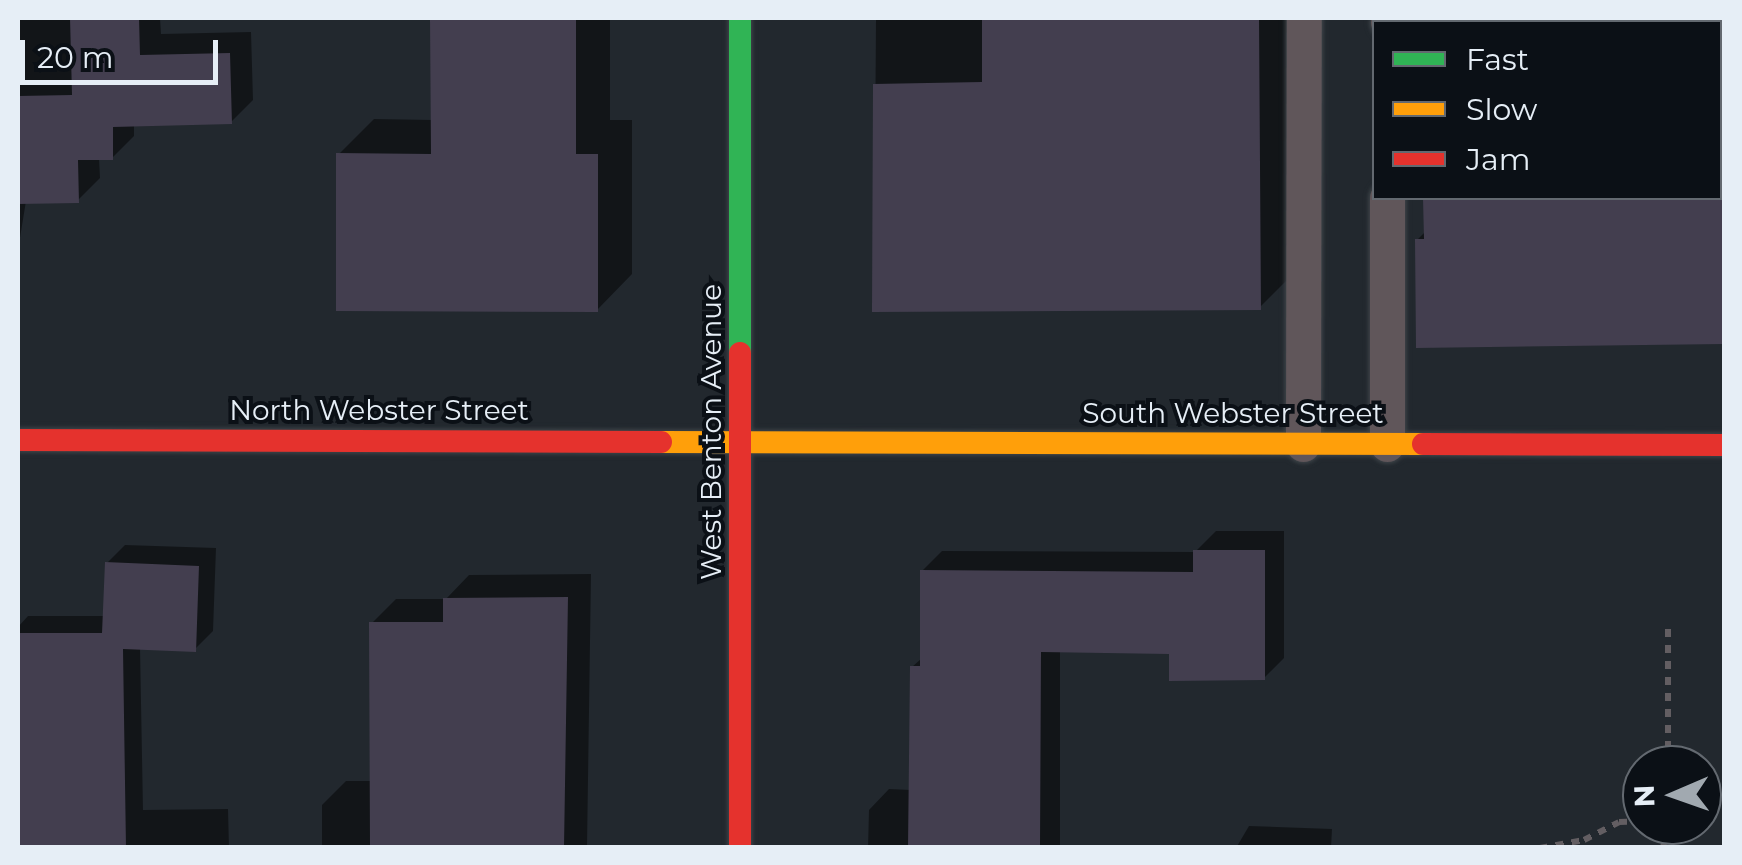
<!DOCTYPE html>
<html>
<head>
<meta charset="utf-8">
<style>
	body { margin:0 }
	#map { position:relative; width:1742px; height:865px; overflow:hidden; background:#22282e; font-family:Montserrat,sans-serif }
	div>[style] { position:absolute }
	.shadow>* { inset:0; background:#0007 }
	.building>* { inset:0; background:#433e4f }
	.path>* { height:6px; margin-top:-3px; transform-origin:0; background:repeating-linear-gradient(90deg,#635e62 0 8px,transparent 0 16px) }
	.roads { filter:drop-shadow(0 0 2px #3e4449) drop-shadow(0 0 2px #3e4449) }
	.lane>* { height:35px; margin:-17.5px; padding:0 17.5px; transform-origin:17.5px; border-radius:17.5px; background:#60565a }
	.fast>* { height:22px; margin:-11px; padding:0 11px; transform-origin:11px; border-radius:11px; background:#30b455 }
	.slow>* { height:22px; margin:-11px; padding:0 11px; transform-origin:11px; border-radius:11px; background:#ff9f0a }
	.jam>* { height:22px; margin:-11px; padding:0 11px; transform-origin:11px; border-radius:11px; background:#e5322d }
	span { translate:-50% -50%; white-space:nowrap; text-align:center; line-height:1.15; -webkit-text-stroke:8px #0b1016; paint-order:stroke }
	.street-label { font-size:28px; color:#e6eef6 }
	.frame { position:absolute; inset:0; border:20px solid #e6eef6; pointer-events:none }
	.legend { position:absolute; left:1372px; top:20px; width:350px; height:180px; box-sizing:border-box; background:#0b1016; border:2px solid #636970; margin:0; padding:12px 18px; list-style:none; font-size:30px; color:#e6eef6 }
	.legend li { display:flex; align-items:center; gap:20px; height:50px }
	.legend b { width:50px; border:2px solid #636970 }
	.north { position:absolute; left:1622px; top:745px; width:100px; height:100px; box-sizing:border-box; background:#0b1016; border:2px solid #636970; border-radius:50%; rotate:268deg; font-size:28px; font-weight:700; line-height:40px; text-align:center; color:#e6eef6 }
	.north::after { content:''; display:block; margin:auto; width:35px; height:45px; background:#a1a9b0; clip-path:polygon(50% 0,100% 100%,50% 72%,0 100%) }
	.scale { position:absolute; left:20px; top:40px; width:198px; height:45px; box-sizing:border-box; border:5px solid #e6eef6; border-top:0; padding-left:12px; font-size:30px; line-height:35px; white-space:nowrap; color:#e6eef6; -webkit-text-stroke:8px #0b1016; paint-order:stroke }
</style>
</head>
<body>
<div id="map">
	<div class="shadow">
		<div style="clip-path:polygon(18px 18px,160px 18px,161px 34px,251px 32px,253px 100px,231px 122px,134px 124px,134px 136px,112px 158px,99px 158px,100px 178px,78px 200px,26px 201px,18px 250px)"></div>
		<div style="clip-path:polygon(432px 18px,610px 18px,610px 120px,632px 120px,632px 274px,597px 310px,339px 154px,374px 119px,433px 120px)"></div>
		<div style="clip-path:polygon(876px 18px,1294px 18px,1295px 272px,1260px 307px,874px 309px)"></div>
		<div style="clip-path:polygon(1528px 18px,1724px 18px,1724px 342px,1419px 345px,1417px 240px,1426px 231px,1426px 198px,1720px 198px,1720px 22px)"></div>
		<div style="clip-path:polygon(1216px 531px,1284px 531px,1284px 658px,1264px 678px,1171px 652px,1060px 650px,1060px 848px,868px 848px,869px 810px,889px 789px,911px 790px,912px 667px,922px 658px,922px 571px,942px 551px,1195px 552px)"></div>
		<div style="clip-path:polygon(125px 545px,216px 548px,213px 631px,195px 649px,140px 647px,143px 810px,228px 809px,229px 848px,18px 848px,18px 627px,28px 616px,105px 616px,107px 563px)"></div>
		<div style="clip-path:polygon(591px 574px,587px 848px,322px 848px,322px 805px,346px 781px,373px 781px,372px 623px,396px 599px,446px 599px,469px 575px)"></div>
		<div style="clip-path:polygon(1249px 826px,1332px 829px,1331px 848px,1236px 848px)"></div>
		<div style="clip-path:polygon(1724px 846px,1724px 848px,1547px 848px,1548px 847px)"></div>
	</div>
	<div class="building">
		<div style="clip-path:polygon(70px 18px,139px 18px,140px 55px,230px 53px,232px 124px,113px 127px,113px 160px,78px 160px,79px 203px,18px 204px,18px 96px,72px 95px)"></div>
		<div style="clip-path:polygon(430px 18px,576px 18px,576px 154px,598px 154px,598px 312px,336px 311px,336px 153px,431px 154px)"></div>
		<div style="clip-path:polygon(982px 18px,1259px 18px,1261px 310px,872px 312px,873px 84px,982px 82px)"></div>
		<div style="clip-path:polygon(1423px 198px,1724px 198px,1724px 344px,1416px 348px,1415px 239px,1424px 239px)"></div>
		<div style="clip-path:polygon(1193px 550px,1265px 550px,1265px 680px,1169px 681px,1169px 654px,1041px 652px,1040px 848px,908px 848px,910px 666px,920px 666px,920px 570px,1193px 572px)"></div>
		<div style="clip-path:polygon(105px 562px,199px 566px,196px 652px,123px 649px,126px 848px,18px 848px,18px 633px,102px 633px)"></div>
		<div style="clip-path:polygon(568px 597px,564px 848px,370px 848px,369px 622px,443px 622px,443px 598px)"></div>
	</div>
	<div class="path">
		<div style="left:1668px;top:765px;width:137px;rotate:-90deg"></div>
		<div style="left:1540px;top:848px;width:45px;rotate:-10.3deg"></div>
		<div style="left:1584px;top:840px;width:39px;rotate:-27deg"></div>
		<div style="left:1619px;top:822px;width:23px;rotate:-2deg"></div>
		<div style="left:1663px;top:848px;width:23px;rotate:-80deg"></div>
	</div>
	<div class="roads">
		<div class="lane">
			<div style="left:1388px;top:22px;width:4px;rotate:-76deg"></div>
			<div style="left:1303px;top:444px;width:426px;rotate:-89.9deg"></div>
			<div style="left:1387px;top:444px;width:246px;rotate:-90deg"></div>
		</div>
		<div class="fast">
			<div style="left:740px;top:18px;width:335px;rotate:90deg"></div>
		</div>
		<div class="slow">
			<div style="left:661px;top:442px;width:762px;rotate:0.15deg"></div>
		</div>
		<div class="jam">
			<div style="left:740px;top:353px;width:495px;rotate:90deg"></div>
			<div style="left:18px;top:440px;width:643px;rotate:0.18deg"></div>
			<div style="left:1423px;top:444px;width:301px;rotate:0.2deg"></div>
		</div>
	</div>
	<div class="street-label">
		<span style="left:379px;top:410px">North Webster Street</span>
		<span style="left:1233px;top:413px">South Webster Street</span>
		<span style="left:711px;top:432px;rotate:-90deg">West Benton Avenue</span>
	</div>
	<div class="frame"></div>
	<ul class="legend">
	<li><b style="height:12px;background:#30b455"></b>Fast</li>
	<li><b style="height:12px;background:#ff9f0a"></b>Slow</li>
	<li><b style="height:12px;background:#e5322d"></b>Jam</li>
	</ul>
	<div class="north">N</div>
	<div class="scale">20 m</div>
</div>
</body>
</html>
